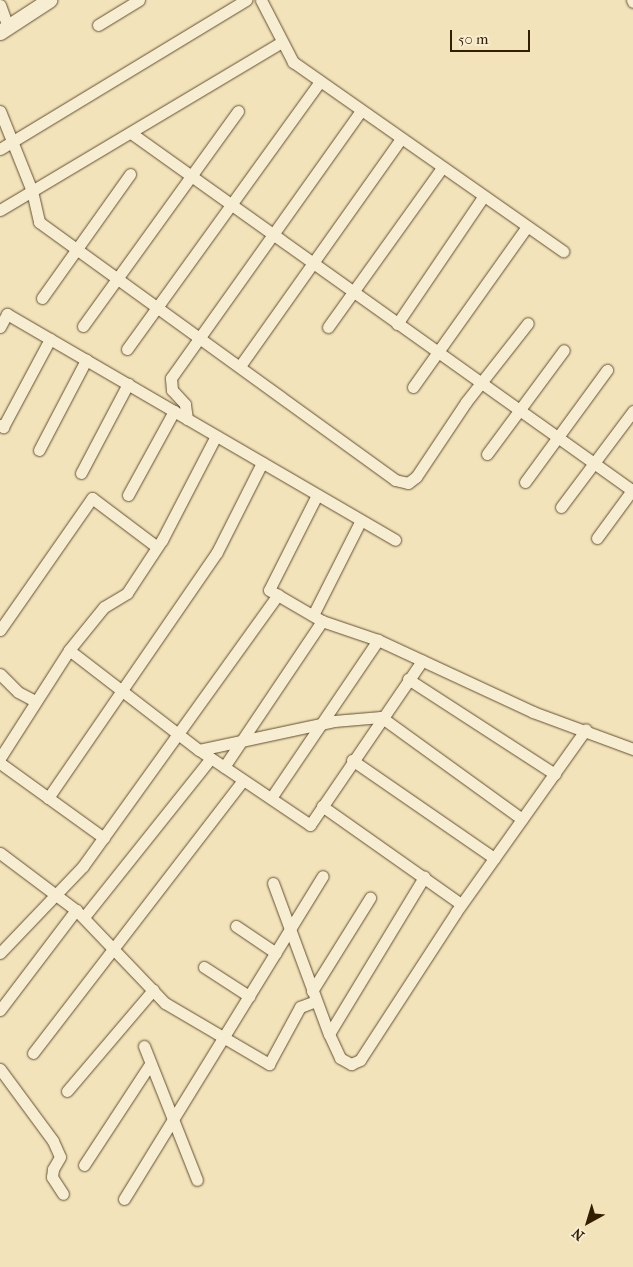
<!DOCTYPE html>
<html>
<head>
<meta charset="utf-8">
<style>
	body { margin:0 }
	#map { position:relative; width:633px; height:1267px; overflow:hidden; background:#f2e3bb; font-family:"IM FELL French Canon",serif }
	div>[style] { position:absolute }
	.roads { filter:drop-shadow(0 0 1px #644f2f) drop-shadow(0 0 1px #644f2f) }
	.street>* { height:11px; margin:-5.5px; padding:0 5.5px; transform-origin:5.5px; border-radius:5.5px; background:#f7edd3 }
	.secondary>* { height:15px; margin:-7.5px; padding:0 7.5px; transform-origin:7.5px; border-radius:7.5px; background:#f7edd3 }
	span { translate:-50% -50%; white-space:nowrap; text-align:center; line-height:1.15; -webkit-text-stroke:4px #f7edd3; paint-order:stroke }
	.north { position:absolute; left:563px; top:1197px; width:50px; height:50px; -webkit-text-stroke:4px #f7edd3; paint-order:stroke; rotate:219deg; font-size:14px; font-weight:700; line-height:20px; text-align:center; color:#341e00 }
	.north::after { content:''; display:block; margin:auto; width:18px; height:22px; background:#341e00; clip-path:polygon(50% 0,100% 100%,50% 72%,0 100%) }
	.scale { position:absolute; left:450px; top:30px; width:80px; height:22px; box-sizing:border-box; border:2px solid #341e00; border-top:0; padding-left:6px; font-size:15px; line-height:18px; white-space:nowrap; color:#341e00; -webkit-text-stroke:4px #f7edd3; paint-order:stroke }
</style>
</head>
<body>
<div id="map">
	<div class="roads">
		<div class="street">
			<div style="left:261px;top:0;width:70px;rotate:62.7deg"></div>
			<div style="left:293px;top:62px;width:330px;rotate:35deg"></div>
			<div style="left:632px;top:0;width:2px;rotate:63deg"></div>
			<div style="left:0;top:5px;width:23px;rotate:70deg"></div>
			<div style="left:98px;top:25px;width:48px;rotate:-31.4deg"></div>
			<div style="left:0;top:111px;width:86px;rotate:68.2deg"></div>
			<div style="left:32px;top:191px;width:32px;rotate:77deg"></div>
			<div style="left:39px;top:222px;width:440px;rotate:35.9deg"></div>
			<div style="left:395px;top:480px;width:13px;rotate:13deg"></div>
			<div style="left:408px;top:483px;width:10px;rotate:-37deg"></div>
			<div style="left:416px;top:477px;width:90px;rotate:-56.3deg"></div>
			<div style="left:466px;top:402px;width:100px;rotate:-51.9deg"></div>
			<div style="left:131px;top:133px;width:617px;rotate:35.49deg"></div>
			<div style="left:0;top:149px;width:288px;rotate:-31.2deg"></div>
			<div style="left:0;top:210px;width:328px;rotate:-30.8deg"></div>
			<div style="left:42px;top:298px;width:152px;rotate:-54.6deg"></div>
			<div style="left:397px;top:324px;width:153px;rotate:-55.9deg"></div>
			<div style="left:83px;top:326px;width:265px;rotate:-54.2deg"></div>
			<div style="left:0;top:327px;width:15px;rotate:-62deg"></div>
			<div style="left:7px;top:314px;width:449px;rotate:30.2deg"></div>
			<div style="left:328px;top:327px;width:196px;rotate:-54.4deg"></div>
			<div style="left:127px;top:349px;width:330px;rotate:-54.2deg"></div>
			<div style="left:240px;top:366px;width:278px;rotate:-54.7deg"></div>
			<div style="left:413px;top:387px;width:195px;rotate:-54.6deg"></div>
			<div style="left:187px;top:419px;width:15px;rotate:-98deg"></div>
			<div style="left:185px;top:404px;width:19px;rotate:-133deg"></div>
			<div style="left:172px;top:390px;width:12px;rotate:-95deg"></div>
			<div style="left:171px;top:378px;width:328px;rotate:-54.6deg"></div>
			<div style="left:0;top:425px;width:4px;rotate:34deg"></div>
			<div style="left:3px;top:427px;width:100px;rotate:-61.9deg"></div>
			<div style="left:39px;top:450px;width:102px;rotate:-62.4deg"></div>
			<div style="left:487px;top:454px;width:129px;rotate:-53.5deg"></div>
			<div style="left:81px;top:473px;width:101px;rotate:-62.2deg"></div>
			<div style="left:525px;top:482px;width:139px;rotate:-53.8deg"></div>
			<div style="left:128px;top:495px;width:96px;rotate:-61.3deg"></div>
			<div style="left:317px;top:495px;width:106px;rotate:116.8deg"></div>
			<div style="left:269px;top:590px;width:61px;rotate:30.3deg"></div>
			<div style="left:322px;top:621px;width:59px;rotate:18.7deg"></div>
			<div style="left:378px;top:640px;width:171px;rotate:24.9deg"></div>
			<div style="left:533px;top:712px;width:107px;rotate:20.3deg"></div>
			<div style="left:561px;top:507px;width:120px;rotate:-53.1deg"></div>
			<div style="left:597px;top:538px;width:61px;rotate:-53.7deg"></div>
			<div style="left:313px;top:615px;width:106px;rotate:-63.2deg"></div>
			<div style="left:0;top:630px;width:161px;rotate:-55.1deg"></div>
			<div style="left:92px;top:498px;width:81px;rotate:37deg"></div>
			<div style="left:69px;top:650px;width:164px;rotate:37.6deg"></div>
			<div style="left:199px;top:750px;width:134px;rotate:34deg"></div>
			<div style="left:310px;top:825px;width:199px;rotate:-55.7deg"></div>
			<div style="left:0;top:674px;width:25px;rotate:45deg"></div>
			<div style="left:18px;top:692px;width:19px;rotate:28deg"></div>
			<div style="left:408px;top:679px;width:175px;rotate:32.9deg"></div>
			<div style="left:199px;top:750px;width:138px;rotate:-12.1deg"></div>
			<div style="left:334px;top:721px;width:47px;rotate:-4.9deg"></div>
			<div style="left:381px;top:717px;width:174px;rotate:35.9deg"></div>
			<div style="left:0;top:758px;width:128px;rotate:-57.4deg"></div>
			<div style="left:69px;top:650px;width:55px;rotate:-50.9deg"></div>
			<div style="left:104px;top:607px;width:27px;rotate:-31deg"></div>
			<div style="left:127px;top:593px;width:64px;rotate:-56.6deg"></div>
			<div style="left:162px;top:540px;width:117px;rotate:-62.6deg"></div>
			<div style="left:352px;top:760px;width:173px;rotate:34.6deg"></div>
			<div style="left:0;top:763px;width:128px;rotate:35.8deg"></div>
			<div style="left:224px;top:767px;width:176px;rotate:-56.1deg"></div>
			<div style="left:48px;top:798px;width:298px;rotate:-55.5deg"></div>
			<div style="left:217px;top:552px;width:100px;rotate:-63.2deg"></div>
			<div style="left:271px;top:798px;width:191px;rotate:-55.9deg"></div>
			<div style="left:322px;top:806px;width:170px;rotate:35.2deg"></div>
			<div style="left:0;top:853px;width:95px;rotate:36.9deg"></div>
			<div style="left:76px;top:910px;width:129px;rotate:46.3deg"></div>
			<div style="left:165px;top:1003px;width:121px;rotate:30.4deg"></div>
			<div style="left:269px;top:1064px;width:65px;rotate:-61.5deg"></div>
			<div style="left:300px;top:1007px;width:17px;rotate:-21deg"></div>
			<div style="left:273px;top:883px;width:161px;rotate:69.7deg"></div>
			<div style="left:329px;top:1034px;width:26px;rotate:65deg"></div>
			<div style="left:340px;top:1058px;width:13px;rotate:29deg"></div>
			<div style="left:351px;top:1064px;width:10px;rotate:-24deg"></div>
			<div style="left:360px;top:1060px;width:176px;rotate:-57deg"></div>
			<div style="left:456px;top:912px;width:224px;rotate:-54.6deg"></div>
			<div style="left:84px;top:917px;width:203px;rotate:-51.4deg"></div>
			<div style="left:236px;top:926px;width:48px;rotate:34deg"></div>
			<div style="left:0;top:953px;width:120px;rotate:-46.3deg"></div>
			<div style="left:83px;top:866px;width:334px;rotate:-54.3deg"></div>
			<div style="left:204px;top:967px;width:54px;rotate:32.8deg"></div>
			<div style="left:312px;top:991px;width:110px;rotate:-58.1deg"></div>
			<div style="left:0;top:1010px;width:126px;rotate:-52.8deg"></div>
			<div style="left:329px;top:1034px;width:184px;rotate:-58.8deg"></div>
			<div style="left:144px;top:1046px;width:144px;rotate:68.4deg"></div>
			<div style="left:33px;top:1053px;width:344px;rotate:-52.4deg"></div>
			<div style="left:0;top:1069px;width:89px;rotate:53.6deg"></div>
			<div style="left:53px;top:1141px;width:17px;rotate:66deg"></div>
			<div style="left:60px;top:1157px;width:14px;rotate:120deg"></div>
			<div style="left:53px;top:1169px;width:8px;rotate:97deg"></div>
			<div style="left:52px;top:1177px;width:20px;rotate:57deg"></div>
			<div style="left:67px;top:1091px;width:133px;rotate:-49.6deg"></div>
			<div style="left:84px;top:1165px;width:121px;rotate:-56.8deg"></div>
			<div style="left:124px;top:1199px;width:379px;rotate:-58.4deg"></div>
		</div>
		<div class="secondary">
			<div style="left:0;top:32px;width:59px;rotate:-33.1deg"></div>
		</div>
	</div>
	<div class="north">N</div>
	<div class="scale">50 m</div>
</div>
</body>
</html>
